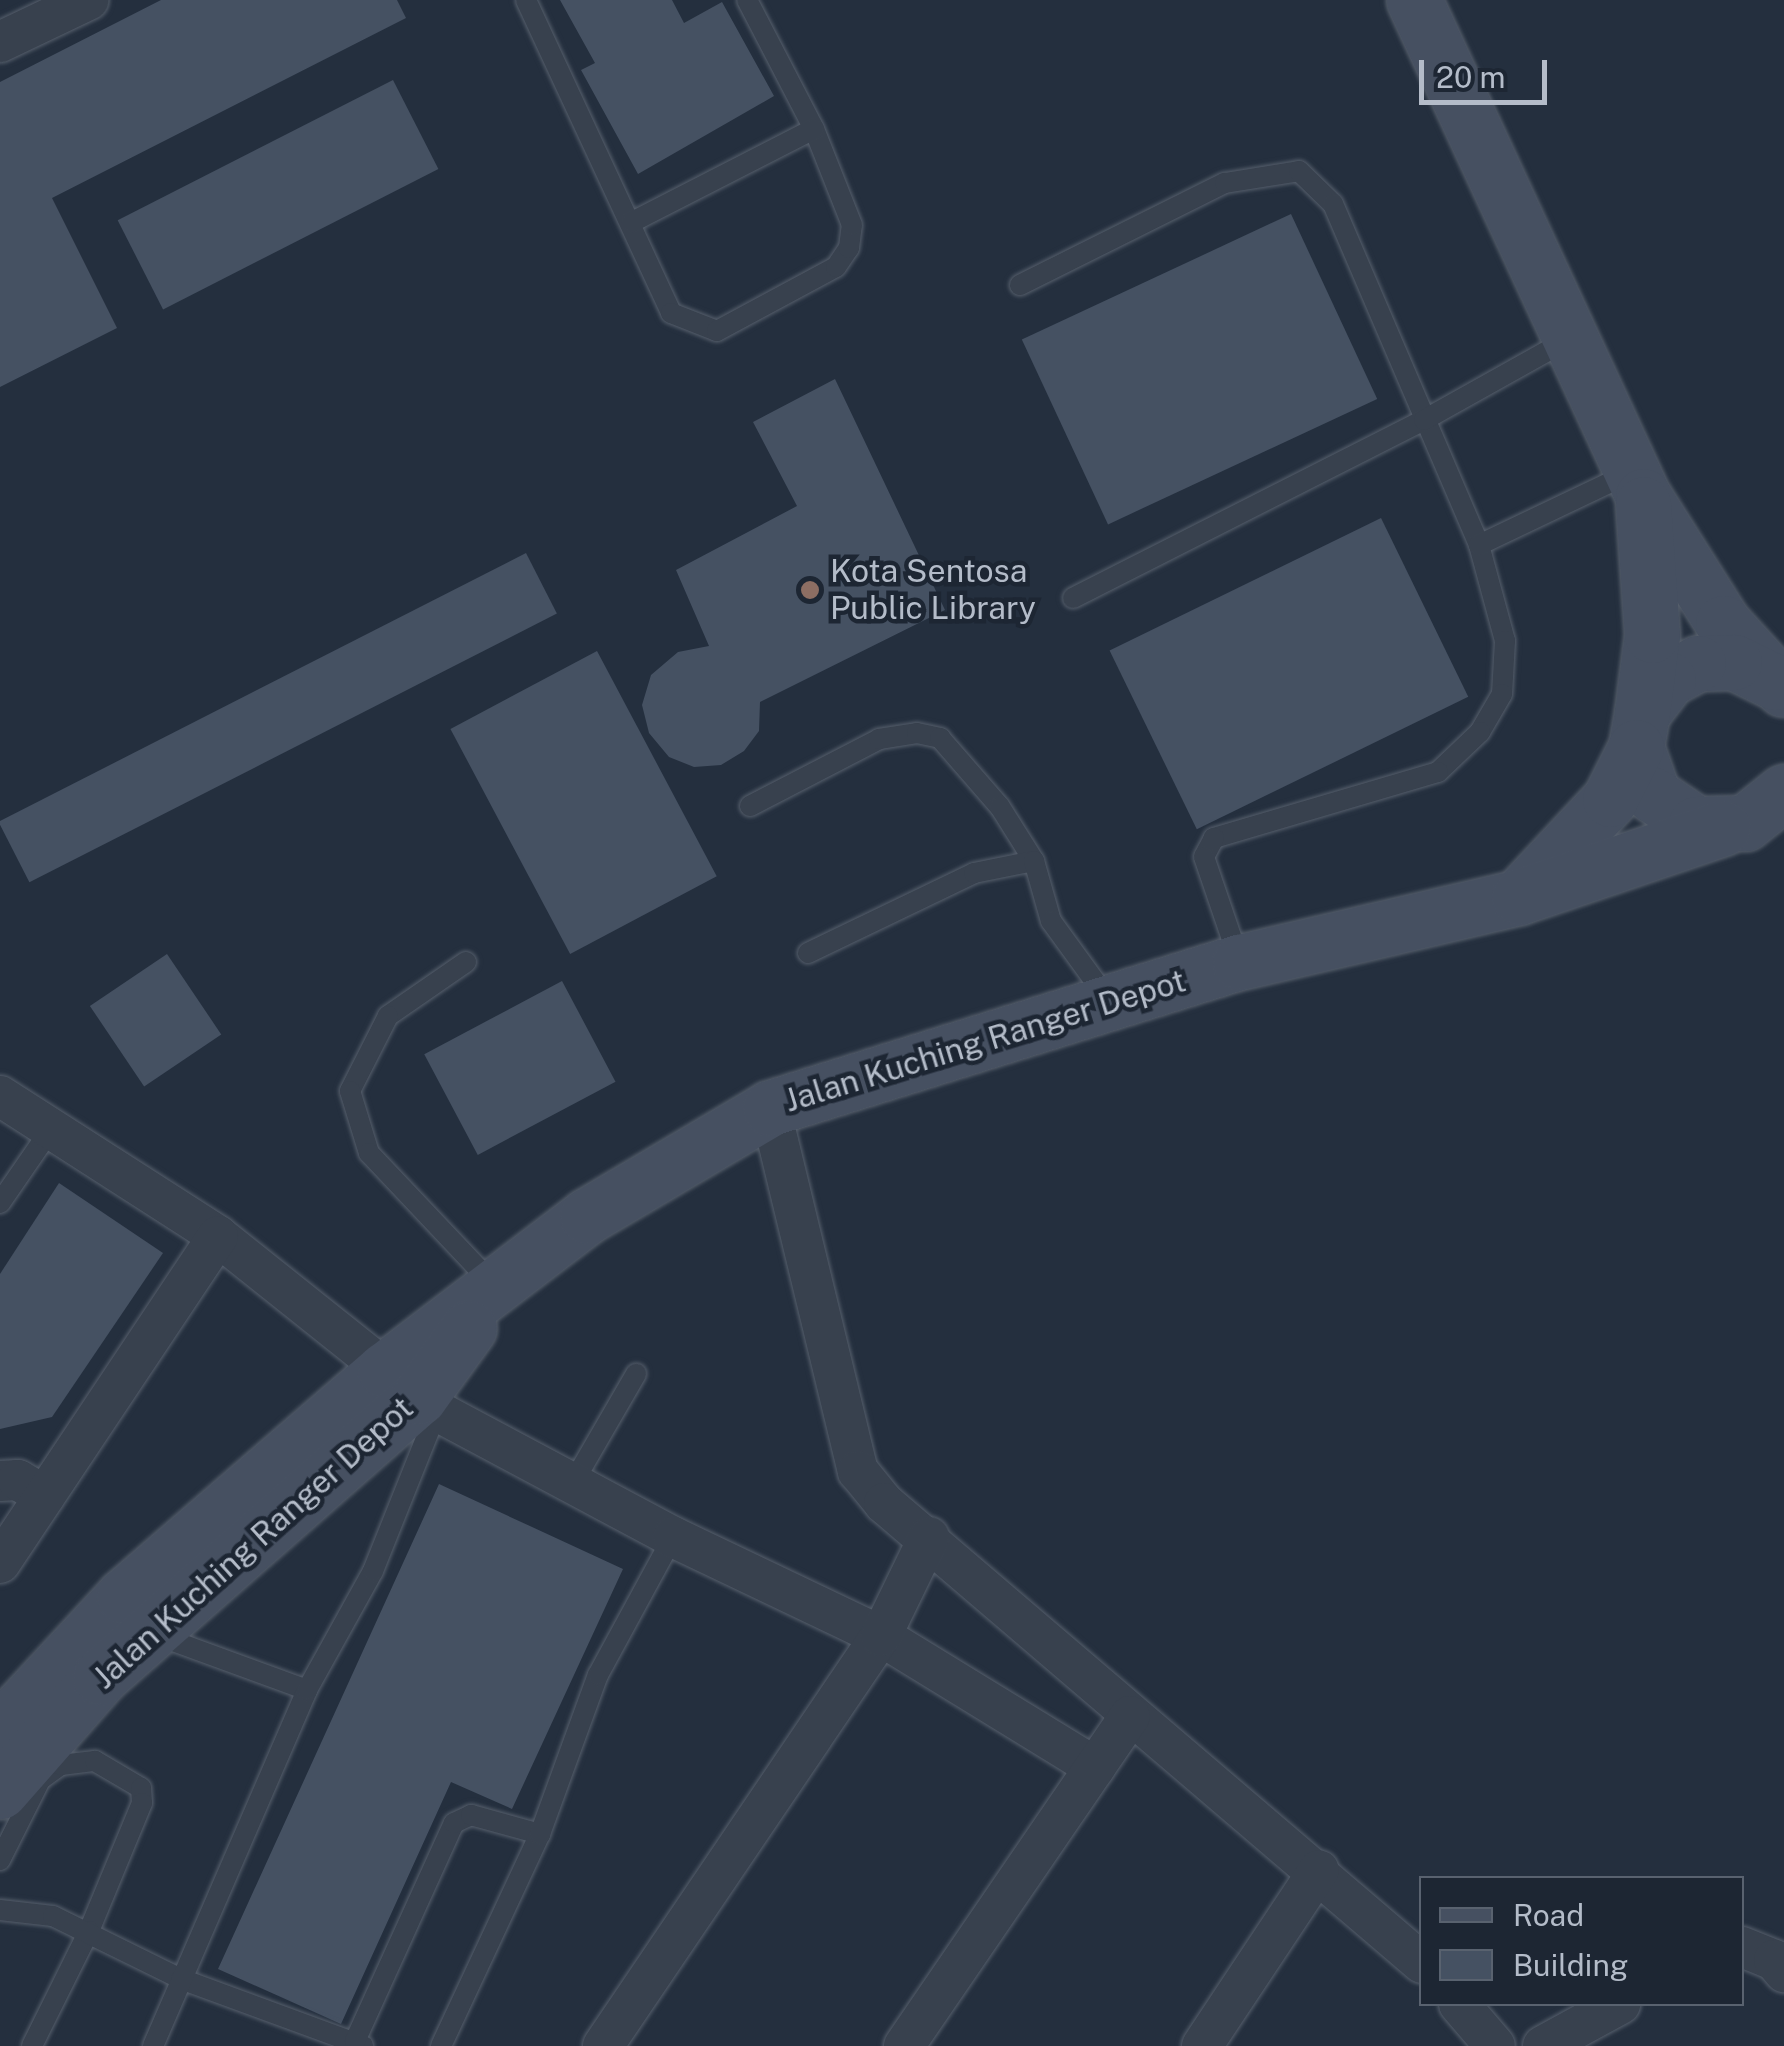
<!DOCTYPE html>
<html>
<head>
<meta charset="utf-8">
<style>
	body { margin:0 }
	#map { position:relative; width:1784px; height:2046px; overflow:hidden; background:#242f3e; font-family:"Public Sans",sans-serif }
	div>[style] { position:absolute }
	.building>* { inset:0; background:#455162; transform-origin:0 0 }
	.roads { filter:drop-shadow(0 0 2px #565f6c) drop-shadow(0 0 2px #565f6c) }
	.lane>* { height:20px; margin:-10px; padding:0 10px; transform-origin:10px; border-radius:10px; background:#38414e }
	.street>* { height:40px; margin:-20px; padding:0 20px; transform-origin:20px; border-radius:20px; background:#38414e }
	.secondary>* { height:55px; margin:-27.5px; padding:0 27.5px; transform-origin:27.5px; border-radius:27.5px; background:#465061 }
	.dots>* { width:28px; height:28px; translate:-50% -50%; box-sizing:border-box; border:5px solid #1d2633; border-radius:50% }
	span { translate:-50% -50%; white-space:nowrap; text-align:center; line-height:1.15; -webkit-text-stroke:9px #1d2633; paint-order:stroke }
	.poi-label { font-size:32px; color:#b4bcc9 }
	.left { translate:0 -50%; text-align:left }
	.street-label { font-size:32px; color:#b4bcc9 }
	.legend { position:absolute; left:1419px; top:1876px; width:325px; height:130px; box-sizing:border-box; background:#1d2633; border:2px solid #59626f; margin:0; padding:12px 18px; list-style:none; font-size:30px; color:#b4bcc9 }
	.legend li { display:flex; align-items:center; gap:20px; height:50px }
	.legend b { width:50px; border:2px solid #59626f }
	.scale { position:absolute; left:1419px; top:60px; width:128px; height:45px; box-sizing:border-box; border:5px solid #b4bcc9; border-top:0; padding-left:12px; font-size:30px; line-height:35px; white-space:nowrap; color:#b4bcc9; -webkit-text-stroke:8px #1d2633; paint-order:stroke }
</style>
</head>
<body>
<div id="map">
	<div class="building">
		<div style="clip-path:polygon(161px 0,397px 0,406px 18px,52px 198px,117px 328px,0 387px,0 82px)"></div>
		<div style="clip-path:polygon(560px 0,672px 0,684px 23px,722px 2px,774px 96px,638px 174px,581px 70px,595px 63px)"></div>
		<div style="left:393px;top:80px;width:100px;height:309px;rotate:63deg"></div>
		<div style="left:1291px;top:214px;width:204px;height:297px;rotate:65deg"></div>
		<div style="clip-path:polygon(835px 379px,945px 610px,760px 702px,759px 731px,744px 751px,721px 765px,694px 767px,669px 757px,649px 733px,642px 705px,651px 675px,678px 652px,709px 646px,676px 570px,797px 506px,753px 422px)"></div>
		<div style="left:1381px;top:518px;width:199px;height:302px;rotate:64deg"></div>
		<div style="left:526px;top:553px;width:68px;height:592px;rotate:63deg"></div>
		<div style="left:597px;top:651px;width:255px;height:166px;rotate:62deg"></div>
		<div style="left:167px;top:954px;width:97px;height:93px;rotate:56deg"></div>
		<div style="left:562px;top:981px;width:114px;height:156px;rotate:62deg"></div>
		<div style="clip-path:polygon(59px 1183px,163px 1253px,52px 1417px,0 1429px,0 1274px)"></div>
		<div style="clip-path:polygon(439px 1484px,623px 1569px,512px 1809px,451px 1782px,341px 2024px,218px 1969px)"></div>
	</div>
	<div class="roads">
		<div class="lane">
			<div style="left:526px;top:0;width:345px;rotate:65.1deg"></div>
			<div style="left:671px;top:313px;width:49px;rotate:21.4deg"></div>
			<div style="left:717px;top:331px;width:135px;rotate:-28.3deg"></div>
			<div style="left:836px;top:267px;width:23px;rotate:-56deg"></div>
			<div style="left:849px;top:248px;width:23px;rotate:-83deg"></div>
			<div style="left:852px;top:225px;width:103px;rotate:-111.6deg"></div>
			<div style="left:814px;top:129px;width:145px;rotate:-117.4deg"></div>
			<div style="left:632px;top:222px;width:204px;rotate:-27.1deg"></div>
			<div style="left:1020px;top:285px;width:229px;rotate:-26.5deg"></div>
			<div style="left:1225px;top:183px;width:75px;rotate:-9.2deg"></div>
			<div style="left:1299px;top:171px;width:47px;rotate:44.1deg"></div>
			<div style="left:1333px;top:204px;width:371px;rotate:66.8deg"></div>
			<div style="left:1479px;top:545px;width:99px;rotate:74.8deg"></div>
			<div style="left:1505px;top:641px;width:53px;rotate:93.2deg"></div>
			<div style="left:1502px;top:694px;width:44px;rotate:120.1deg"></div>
			<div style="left:1480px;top:732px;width:58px;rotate:136.4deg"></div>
			<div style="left:1438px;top:772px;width:234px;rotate:163.6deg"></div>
			<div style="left:1214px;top:838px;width:21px;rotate:118deg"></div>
			<div style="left:1204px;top:857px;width:109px;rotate:71.2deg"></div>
			<div style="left:1479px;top:545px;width:167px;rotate:-25.5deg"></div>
			<div style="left:1073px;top:598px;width:394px;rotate:-26.9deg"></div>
			<div style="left:1424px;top:420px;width:166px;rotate:-29.2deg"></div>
			<div style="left:750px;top:806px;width:145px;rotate:-27.4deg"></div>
			<div style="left:879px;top:739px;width:38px;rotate:-9deg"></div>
			<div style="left:917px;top:733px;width:24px;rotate:12deg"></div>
			<div style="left:940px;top:738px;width:91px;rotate:49deg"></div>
			<div style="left:1000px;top:807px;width:64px;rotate:57.8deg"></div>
			<div style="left:808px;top:953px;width:184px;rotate:-25.7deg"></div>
			<div style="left:974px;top:873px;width:61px;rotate:-11.3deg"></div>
			<div style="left:1034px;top:861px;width:62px;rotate:74.2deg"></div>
			<div style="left:1051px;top:921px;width:95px;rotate:54deg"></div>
			<div style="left:466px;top:962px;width:95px;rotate:145.3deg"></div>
			<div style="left:388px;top:1016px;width:84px;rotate:116.9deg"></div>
			<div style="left:350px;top:1091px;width:65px;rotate:73deg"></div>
			<div style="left:369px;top:1153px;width:179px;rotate:46.6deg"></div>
			<div style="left:0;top:1203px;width:90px;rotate:-55.4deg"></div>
			<div style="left:574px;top:1481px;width:124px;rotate:-59.9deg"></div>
			<div style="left:154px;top:1634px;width:163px;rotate:20.1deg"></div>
			<div style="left:0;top:1860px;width:89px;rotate:-63.4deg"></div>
			<div style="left:40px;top:1780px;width:26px;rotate:-36deg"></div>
			<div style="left:61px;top:1765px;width:34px;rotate:-7deg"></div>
			<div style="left:95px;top:1761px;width:53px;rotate:30.4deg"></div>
			<div style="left:141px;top:1788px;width:15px;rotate:86deg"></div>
			<div style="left:142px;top:1803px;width:139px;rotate:112.5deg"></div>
			<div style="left:89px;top:1931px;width:128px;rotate:116.4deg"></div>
			<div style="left:0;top:1910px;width:53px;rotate:6.5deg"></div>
			<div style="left:53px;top:1916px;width:143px;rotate:26.2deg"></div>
			<div style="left:181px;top:1979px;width:194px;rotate:20.2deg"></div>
			<div style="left:355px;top:2041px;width:239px;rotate:-65.6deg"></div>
			<div style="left:454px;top:1823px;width:19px;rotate:-25deg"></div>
			<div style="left:471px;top:1815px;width:72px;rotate:15.4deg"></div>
			<div style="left:153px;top:2046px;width:388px;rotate:-66.6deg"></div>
			<div style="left:307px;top:1690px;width:136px;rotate:-61deg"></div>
			<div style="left:373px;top:1571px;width:172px;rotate:-68.2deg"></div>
			<div style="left:441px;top:2046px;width:234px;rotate:-65deg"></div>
			<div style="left:540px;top:1834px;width:169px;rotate:-70deg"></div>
			<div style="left:598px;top:1675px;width:157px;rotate:-61.5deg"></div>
		</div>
		<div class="street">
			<div style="left:0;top:42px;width:98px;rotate:-25.5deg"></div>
			<div style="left:0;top:1096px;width:259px;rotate:32.7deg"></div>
			<div style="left:218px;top:1236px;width:280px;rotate:38.6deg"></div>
			<div style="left:437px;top:1411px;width:268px;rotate:28.1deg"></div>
			<div style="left:673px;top:1537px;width:230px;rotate:25.5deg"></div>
			<div style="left:881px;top:1636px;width:251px;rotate:31.5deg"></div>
			<div style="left:770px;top:1108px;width:374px;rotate:76.4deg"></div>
			<div style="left:858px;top:1471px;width:41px;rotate:50.9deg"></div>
			<div style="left:884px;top:1503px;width:708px;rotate:40.53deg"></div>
			<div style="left:0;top:1481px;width:18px;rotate:-3deg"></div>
			<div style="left:18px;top:1480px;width:31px;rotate:31deg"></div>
			<div style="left:0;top:1563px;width:393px;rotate:-56.3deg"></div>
			<div style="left:1742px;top:1947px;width:35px;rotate:22deg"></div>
			<div style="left:1774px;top:1960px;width:16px;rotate:50deg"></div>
			<div style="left:1459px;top:2004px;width:55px;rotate:49.4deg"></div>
			<div style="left:603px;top:2046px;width:495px;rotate:-55.9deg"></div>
			<div style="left:881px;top:1636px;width:110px;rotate:-64.1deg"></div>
			<div style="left:904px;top:2046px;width:400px;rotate:-55.6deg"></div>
			<div style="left:1202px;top:2046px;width:211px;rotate:-56.4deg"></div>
			<div style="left:1543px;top:2046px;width:88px;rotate:-28.6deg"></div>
		</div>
		<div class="secondary">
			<div style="left:1414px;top:0;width:546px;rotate:65.22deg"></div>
			<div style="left:1643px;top:496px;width:150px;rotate:57.8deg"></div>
			<div style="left:1723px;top:623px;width:89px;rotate:47.7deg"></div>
			<div style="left:1775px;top:682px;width:46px;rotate:-154deg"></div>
			<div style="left:1734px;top:662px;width:36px;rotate:178deg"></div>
			<div style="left:1698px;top:663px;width:34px;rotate:152deg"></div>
			<div style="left:1668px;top:679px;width:43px;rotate:127.4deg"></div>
			<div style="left:1642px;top:713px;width:35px;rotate:100deg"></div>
			<div style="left:1636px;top:747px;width:51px;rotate:70.5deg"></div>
			<div style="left:1653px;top:795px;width:52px;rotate:34deg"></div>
			<div style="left:1696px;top:824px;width:49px;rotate:-1.2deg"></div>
			<div style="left:1745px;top:823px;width:50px;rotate:-38.5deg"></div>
			<div style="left:1642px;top:713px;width:79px;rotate:-82.7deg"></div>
			<div style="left:1652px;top:635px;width:131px;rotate:-93.9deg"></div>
			<div style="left:1524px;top:891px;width:126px;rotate:-46.9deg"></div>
			<div style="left:1610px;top:799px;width:58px;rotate:-63.4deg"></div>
			<div style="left:0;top:1730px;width:183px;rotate:-47.2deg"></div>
			<div style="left:124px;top:1596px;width:345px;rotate:-40.9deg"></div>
			<div style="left:385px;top:1370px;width:254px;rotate:-37.3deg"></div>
			<div style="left:587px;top:1216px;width:212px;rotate:-30.5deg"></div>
			<div style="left:770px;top:1108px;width:492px;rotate:-17.3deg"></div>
			<div style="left:1240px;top:962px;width:286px;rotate:-13.1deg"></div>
			<div style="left:1519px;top:897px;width:215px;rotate:-18.7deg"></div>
			<div style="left:0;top:1791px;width:152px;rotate:-48.7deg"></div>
			<div style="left:100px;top:1677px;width:424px;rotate:-41.3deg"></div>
			<div style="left:419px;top:1397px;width:85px;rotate:-54.1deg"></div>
		</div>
	</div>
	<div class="dots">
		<div style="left:810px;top:590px;background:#8d6e63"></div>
	</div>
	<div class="poi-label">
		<span class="left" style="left:830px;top:590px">Kota Sentosa<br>Public Library</span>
	</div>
	<div class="street-label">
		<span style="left:985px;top:1041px;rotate:-17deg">Jalan Kuching Ranger Depot</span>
		<span style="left:253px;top:1543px;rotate:-42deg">Jalan Kuching Ranger Depot</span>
	</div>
	<ul class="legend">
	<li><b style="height:12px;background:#465061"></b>Road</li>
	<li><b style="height:28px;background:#455162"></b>Building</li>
	</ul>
	<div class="scale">20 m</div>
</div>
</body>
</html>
